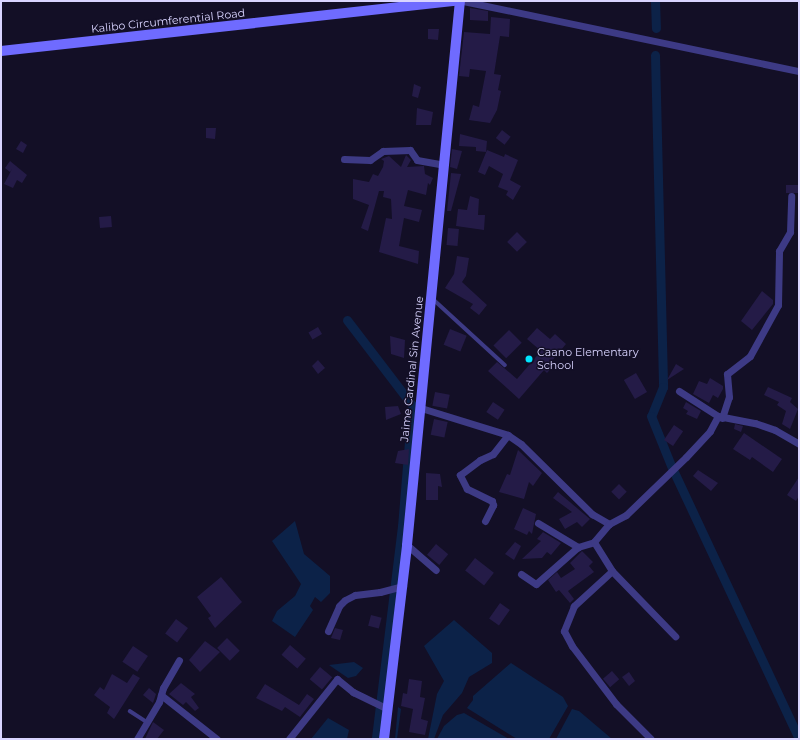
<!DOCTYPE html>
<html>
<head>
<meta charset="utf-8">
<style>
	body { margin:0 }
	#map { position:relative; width:800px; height:740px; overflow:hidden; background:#130f26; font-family:Montserrat,sans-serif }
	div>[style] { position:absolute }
	.water>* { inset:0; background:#0c2248 }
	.canal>* { height:9px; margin:-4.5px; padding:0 4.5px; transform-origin:4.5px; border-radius:4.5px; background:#0c2248 }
	.building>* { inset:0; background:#241b47; transform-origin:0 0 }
	.lane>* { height:3.5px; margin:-1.75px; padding:0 1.75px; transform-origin:1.75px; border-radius:1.75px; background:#3d3a85 }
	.street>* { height:7px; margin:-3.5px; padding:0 3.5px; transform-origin:3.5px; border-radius:3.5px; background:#3d3a85 }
	.secondary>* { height:10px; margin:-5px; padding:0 5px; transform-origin:5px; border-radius:5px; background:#6f6bff }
	.dots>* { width:11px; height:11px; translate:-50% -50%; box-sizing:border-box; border:2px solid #130f26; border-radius:50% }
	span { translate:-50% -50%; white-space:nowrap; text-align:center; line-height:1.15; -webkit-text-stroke:3px #130f26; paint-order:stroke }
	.street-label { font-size:11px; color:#d9d4ff }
	.poi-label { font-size:11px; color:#d9d4ff }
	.left { translate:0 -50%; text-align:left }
	.frame { position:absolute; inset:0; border:2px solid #d9d4ff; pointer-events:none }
</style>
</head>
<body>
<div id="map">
	<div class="water">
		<div style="clip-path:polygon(295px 521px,304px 554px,330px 576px,330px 593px,321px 602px,315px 597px,310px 606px,313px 610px,295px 637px,272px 621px,277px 611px,295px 596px,301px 584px,272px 541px)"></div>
		<div style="clip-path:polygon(454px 620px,492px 653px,492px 663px,469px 677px,462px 693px,443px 715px,434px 739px,428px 739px,437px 694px,444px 681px,424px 646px)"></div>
		<div style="clip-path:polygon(354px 662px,363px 668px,356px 676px,348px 678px,329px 665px)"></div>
		<div style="clip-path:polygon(511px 663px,563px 697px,568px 706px,549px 739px,517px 739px,467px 708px,473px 700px,473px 696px)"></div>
		<div style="clip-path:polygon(398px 707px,401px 709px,397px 739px,395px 739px)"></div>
		<div style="clip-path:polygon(572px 709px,579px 711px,612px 739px,556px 739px)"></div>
		<div style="clip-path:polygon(464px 713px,509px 739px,437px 739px,444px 726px,457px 715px)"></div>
		<div style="clip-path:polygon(328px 718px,349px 730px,347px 739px,311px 739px)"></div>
	</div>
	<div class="canal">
		<div style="left:655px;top:1px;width:27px;rotate:88deg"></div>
		<div style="left:655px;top:55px;width:332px;rotate:88.6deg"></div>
		<div style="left:663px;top:387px;width:31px;rotate:112deg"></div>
		<div style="left:651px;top:416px;width:56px;rotate:68deg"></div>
		<div style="left:347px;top:320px;width:107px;rotate:52.6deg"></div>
		<div style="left:412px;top:405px;width:121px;rotate:94.7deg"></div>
		<div style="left:402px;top:526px;width:215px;rotate:97deg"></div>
		<div style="left:674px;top:472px;width:295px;rotate:64.9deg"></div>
	</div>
	<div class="building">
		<div style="clip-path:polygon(470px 8px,488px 11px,488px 21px,470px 20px)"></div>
		<div style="clip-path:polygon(491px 17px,510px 19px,509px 37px,500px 36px,494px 74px,501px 75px,498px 90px,501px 91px,497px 110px,490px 123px,469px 120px,473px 105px,479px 107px,486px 71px,470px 69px,469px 77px,459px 76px,464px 32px,490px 34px)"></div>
		<div style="clip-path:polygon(428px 29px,439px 29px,438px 40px,428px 39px)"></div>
		<div style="clip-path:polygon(414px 84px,421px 87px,418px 98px,412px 96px)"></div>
		<div style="clip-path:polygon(417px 108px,433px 112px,431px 125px,416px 125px)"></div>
		<div style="clip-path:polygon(206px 128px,216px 128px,215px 139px,206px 138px)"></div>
		<div style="left:502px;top:130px;width:11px;height:10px;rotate:38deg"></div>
		<div style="clip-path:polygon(460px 134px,487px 141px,486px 152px,476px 151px,476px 147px,459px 146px)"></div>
		<div style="clip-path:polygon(21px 141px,27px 145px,23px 153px,16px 149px)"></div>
		<div style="clip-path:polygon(452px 149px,462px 151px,457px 169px,450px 167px)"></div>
		<div style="clip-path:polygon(487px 150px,504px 157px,505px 154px,518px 160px,510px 180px,521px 186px,513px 200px,506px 195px,508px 191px,498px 187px,503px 174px,489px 166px,485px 175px,478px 172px)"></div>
		<div style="clip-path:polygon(406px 155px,411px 160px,407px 167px,424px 166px,425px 174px,433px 178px,430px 185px,428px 183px,426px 195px,408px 190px,404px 206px,422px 210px,419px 222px,404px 218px,399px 246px,419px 251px,418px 264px,379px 252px,386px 218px,392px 219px,391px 199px,383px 197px,384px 191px,379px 191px,368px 231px,361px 228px,369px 205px,353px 199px,353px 179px,369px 182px,373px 174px,378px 176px,383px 167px,384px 161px,381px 159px,389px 156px,401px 167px)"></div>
		<div style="clip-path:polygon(10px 161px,27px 175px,22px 183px,17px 180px,13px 188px,4px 184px,12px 169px,10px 172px,5px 168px)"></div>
		<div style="clip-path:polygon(451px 173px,461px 174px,451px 211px,447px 211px)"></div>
		<div style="left:786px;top:185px;width:13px;height:8px"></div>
		<div style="clip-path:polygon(470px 196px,479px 199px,478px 215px,485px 215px,484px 230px,456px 226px,458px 209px,467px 210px)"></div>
		<div style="left:111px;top:216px;width:11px;height:12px;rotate:85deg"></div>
		<div style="left:448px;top:228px;width:11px;height:17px;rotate:5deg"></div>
		<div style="left:517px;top:232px;width:14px;height:14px;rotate:45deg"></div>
		<div style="clip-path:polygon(457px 256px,469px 258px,466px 276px,462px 282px,487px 305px,479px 315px,470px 308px,473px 304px,445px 288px,454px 274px)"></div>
		<div style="clip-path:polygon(762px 291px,773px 300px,773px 304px,752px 330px,741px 321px)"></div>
		<div style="left:318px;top:327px;width:8px;height:11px;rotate:60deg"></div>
		<div style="clip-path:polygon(537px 328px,550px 339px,555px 334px,566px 344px,551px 362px,554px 365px,547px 373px,544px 370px,519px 399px,488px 371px,497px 362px,517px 379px,541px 351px,527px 339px)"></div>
		<div style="left:450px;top:329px;width:18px;height:17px;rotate:22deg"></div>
		<div style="left:509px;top:330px;width:18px;height:22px;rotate:45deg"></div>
		<div style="clip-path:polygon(390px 336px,405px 340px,404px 358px,391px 354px)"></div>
		<div style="clip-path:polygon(318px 360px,325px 368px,318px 374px,312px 366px)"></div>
		<div style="clip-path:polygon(676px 364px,684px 369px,667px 380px)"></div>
		<div style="left:636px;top:373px;width:22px;height:14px;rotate:60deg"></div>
		<div style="clip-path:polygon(710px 378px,723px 386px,723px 389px,718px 398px,713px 395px,709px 403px,693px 394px,699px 381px,707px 384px)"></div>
		<div style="clip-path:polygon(768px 387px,792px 398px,790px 402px,798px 409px,790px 429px,782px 424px,786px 411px,777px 405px,779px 402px,764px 395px)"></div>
		<div style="left:435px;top:392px;width:15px;height:14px;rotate:11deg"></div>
		<div style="left:493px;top:402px;width:14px;height:12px;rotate:34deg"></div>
		<div style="clip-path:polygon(686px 402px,701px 411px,697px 419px,686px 414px,688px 411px,683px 408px)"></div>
		<div style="clip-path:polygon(398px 406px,401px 414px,386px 420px,385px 407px)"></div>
		<div style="left:434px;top:419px;width:14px;height:16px;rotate:12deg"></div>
		<div style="clip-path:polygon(735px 424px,743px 426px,741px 432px,734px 429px)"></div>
		<div style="left:674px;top:425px;width:11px;height:18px;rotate:34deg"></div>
		<div style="clip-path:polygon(744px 433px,782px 459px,773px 472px,752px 457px,750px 460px,733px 449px)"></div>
		<div style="clip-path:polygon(409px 449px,408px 465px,395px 463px,398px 451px)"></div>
		<div style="clip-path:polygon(518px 450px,542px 473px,533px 486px,529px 482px,524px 499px,499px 492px,507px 474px,510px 475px)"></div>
		<div style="clip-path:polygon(698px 470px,718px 483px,711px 491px,693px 476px)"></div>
		<div style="clip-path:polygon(426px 473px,440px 474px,442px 487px,438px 486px,438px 500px,426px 500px)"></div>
		<div style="clip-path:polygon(799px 477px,799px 496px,796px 501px,787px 495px)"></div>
		<div style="left:619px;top:484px;width:11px;height:11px;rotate:45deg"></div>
		<div style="clip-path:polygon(558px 492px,590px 519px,582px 527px,577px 522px,565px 529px,559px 519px,572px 512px,553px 498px)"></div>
		<div style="clip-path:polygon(523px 508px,536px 514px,532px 534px,529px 531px,527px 535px,514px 529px)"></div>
		<div style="clip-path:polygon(543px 532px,561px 543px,551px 555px,547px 552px,542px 558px,522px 559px,541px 541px,537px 539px)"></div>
		<div style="clip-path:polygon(515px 542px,521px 546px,514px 560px,505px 554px)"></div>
		<div style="left:436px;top:544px;width:16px;height:14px;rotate:40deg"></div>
		<div style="clip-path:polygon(582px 551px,593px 562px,589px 566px,594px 572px,568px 591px,574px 599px,570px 603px,559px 590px,556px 592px,548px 580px,557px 572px,561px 578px,575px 569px,570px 563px)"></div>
		<div style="left:475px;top:558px;width:24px;height:16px;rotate:38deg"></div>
		<div style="clip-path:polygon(221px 577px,242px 602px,215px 628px,208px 618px,211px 616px,197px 597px)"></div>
		<div style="left:500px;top:603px;width:12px;height:19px;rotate:35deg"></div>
		<div style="left:371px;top:615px;width:11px;height:11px;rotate:15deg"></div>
		<div style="left:176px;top:619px;width:15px;height:18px;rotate:37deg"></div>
		<div style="clip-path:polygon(335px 628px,343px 630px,340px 640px,331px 638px)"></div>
		<div style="left:227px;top:638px;width:18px;height:14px;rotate:45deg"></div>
		<div style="clip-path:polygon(205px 641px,220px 652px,200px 672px,189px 660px)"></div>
		<div style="left:290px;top:645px;width:21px;height:13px;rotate:41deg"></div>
		<div style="left:133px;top:646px;width:18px;height:19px;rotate:34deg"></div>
		<div style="left:320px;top:667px;width:16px;height:16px;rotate:40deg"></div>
		<div style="left:612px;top:671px;width:11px;height:12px;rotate:49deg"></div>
		<div style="clip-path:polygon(629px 672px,635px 681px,629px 686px,622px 677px)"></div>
		<div style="clip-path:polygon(112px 674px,127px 683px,133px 674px,140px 678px,114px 719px,107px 713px,110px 707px,94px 695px,100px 687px,104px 690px)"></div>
		<div style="clip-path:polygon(409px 679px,422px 681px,420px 697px,425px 698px,421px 719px,428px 721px,425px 735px,409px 732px,413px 709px,401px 706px,403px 693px,407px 694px)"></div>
		<div style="clip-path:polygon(181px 683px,195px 694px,191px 697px,199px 708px,195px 711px,186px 702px,183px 705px,169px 694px)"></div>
		<div style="clip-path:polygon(265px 684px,299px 705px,307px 694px,314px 699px,300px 717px,285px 707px,282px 711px,256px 698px)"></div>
		<div style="clip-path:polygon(149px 688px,156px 694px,153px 703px,143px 695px)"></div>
		<div style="clip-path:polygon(153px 722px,164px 730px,157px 739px,145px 739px)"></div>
	</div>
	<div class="lane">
		<div style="left:432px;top:298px;width:99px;rotate:42.5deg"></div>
		<div style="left:130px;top:711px;width:20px;rotate:33deg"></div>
	</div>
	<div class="street">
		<div style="left:463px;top:1px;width:343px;rotate:11.8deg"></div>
		<div style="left:344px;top:159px;width:26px;rotate:2deg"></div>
		<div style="left:370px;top:160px;width:16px;rotate:-35deg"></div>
		<div style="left:383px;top:151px;width:27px;rotate:-2deg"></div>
		<div style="left:410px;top:150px;width:12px;rotate:55deg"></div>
		<div style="left:417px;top:160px;width:27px;rotate:10deg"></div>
		<div style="left:679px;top:391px;width:46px;rotate:32.7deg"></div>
		<div style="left:421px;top:408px;width:91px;rotate:17.2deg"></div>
		<div style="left:508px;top:435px;width:16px;rotate:35deg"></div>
		<div style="left:521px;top:444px;width:100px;rotate:44.6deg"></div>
		<div style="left:592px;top:514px;width:20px;rotate:30deg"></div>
		<div style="left:609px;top:524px;width:19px;rotate:-28deg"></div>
		<div style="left:626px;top:515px;width:83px;rotate:-44deg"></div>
		<div style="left:686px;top:457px;width:35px;rotate:-47deg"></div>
		<div style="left:710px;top:431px;width:17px;rotate:-62deg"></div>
		<div style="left:718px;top:416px;width:38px;rotate:11deg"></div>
		<div style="left:755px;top:423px;width:21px;rotate:19deg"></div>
		<div style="left:775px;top:430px;width:28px;rotate:30deg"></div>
		<div style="left:722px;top:418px;width:22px;rotate:-72deg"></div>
		<div style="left:729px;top:397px;width:23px;rotate:-95deg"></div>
		<div style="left:727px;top:374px;width:29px;rotate:-38deg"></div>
		<div style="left:750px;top:356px;width:58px;rotate:-61.2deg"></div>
		<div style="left:778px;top:305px;width:54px;rotate:-88.9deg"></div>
		<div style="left:779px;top:251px;width:22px;rotate:-60deg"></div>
		<div style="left:790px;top:232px;width:36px;rotate:-88deg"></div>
		<div style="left:485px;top:521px;width:18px;rotate:-63deg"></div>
		<div style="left:493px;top:505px;width:4px;rotate:-104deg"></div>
		<div style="left:492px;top:501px;width:28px;rotate:-154deg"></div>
		<div style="left:467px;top:489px;width:16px;rotate:-117deg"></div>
		<div style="left:460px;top:475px;width:25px;rotate:-37deg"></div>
		<div style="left:480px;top:460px;width:14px;rotate:-25deg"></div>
		<div style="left:493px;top:454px;width:24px;rotate:-52deg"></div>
		<div style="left:538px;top:523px;width:47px;rotate:31deg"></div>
		<div style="left:578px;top:547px;width:17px;rotate:-17deg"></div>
		<div style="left:609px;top:524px;width:23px;rotate:130deg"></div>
		<div style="left:594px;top:542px;width:34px;rotate:58deg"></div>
		<div style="left:612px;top:571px;width:52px;rotate:137.4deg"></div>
		<div style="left:574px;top:606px;width:27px;rotate:112deg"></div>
		<div style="left:564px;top:631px;width:17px;rotate:62deg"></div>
		<div style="left:572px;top:646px;width:73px;rotate:52.8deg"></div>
		<div style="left:616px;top:704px;width:49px;rotate:45deg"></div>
		<div style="left:407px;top:545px;width:38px;rotate:41deg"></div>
		<div style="left:612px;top:571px;width:91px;rotate:45.9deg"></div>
		<div style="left:521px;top:574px;width:18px;rotate:34deg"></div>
		<div style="left:536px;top:584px;width:56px;rotate:-41.4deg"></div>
		<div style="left:328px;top:631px;width:27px;rotate:-66deg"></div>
		<div style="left:339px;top:606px;width:8px;rotate:-45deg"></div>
		<div style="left:345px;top:600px;width:11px;rotate:-27deg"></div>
		<div style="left:355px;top:595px;width:25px;rotate:-7deg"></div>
		<div style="left:380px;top:592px;width:24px;rotate:-15deg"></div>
		<div style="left:161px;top:695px;width:71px;rotate:38.2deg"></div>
		<div style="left:137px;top:739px;width:43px;rotate:-59.3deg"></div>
		<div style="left:159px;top:702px;width:15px;rotate:-74deg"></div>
		<div style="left:163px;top:688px;width:32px;rotate:-60deg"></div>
		<div style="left:289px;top:739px;width:77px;rotate:-51.3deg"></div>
		<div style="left:337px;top:679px;width:21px;rotate:39deg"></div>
		<div style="left:353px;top:692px;width:39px;rotate:26deg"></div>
	</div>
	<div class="secondary">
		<div style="left:1px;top:51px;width:459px;rotate:-6.3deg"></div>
		<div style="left:384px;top:739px;width:195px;rotate:-83.2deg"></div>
		<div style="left:407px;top:545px;width:547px;rotate:-84.44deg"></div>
	</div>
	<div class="dots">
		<div style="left:529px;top:359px;background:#00e5ff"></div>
	</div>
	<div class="street-label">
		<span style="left:168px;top:21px;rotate:-6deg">Kalibo Circumferential Road</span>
		<span style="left:412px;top:369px;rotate:-84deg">Jaime Cardinal Sin Avenue</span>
	</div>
	<div class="poi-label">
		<span class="left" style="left:537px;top:359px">Caano Elementary<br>School</span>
	</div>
	<div class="frame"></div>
</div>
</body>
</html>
